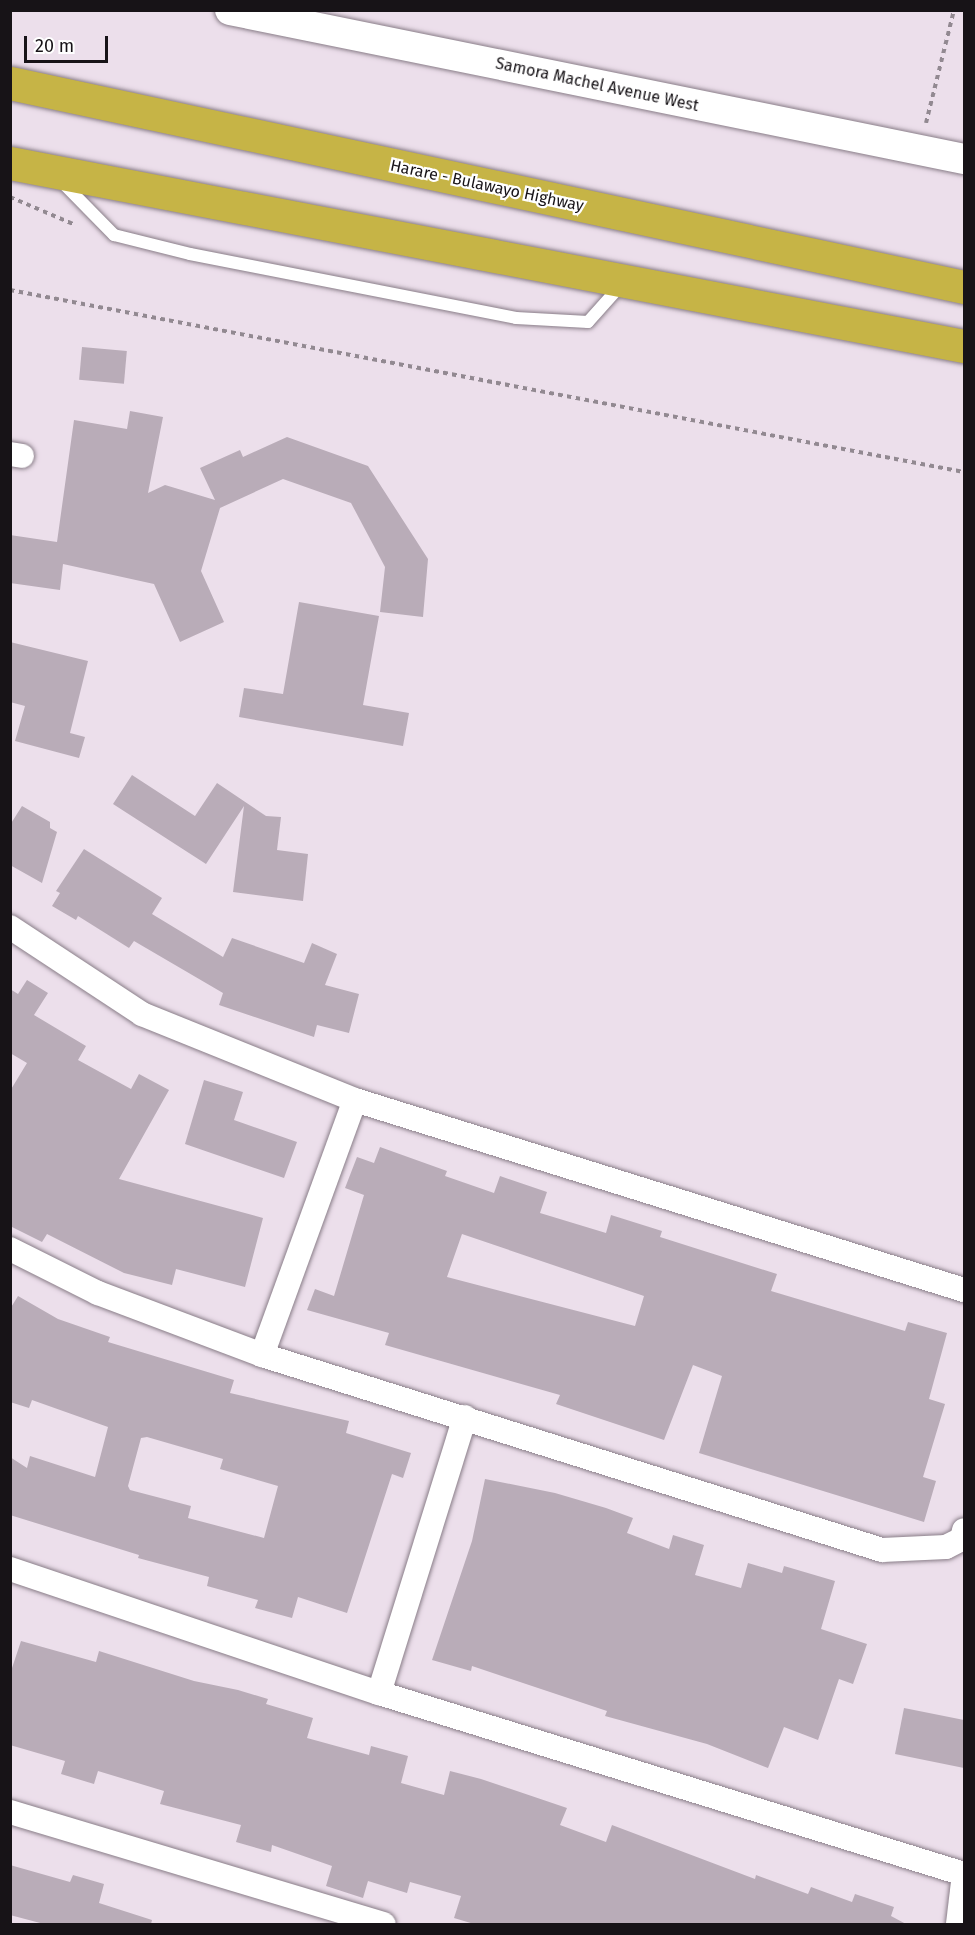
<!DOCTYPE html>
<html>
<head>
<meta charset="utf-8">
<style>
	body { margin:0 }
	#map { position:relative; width:975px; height:1935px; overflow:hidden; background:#ecdfeb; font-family:"Fira Sans",sans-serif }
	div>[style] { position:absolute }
	.building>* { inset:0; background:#b9acb8; transform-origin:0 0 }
	.path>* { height:4px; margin-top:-2px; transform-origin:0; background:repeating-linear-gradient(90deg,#928991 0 4.5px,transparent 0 9px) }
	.roads { filter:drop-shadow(0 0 2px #897d88) drop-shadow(0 0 2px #897d88) }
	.service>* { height:12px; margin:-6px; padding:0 6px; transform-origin:6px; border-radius:6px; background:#fff }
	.minor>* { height:24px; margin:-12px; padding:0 12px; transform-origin:12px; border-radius:12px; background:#fff }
	.tertiary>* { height:30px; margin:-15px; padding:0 15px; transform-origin:15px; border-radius:15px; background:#fff }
	.trunk>* { height:33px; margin:-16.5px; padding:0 16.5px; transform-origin:16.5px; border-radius:16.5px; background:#c6b446 }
	span { translate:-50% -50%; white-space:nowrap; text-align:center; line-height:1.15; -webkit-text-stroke:4.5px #fff; paint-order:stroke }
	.street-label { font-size:16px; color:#171317 }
	.frame { position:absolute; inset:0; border:12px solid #171317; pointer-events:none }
	.scale { position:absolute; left:24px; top:36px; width:84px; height:27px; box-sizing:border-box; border:3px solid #171317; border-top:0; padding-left:8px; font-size:18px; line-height:21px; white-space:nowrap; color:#171317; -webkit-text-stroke:4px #fff; paint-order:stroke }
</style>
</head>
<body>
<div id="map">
	<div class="building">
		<div style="left:82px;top:347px;width:45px;height:33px;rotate:5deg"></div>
		<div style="clip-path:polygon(130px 411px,163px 417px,148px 493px,165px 485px,215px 500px,200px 468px,240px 450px,243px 457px,287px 437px,368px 466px,428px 559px,423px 617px,380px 612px,385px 567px,351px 503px,283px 479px,220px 508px,201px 571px,224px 622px,180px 642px,154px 584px,63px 564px,60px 590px,10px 583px,10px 535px,57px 542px,74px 420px,127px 429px)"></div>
		<div style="clip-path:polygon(299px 602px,379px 616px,363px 705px,409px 713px,403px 746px,239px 717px,244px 688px,283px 694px)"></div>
		<div style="clip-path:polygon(10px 642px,88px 661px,70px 733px,85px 737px,79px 758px,15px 741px,25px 706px,10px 702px)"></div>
		<div style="clip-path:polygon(132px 775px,195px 816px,217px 783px,266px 816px,281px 817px,277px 850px,308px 854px,303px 901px,233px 892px,244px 806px,206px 864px,113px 804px)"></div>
		<div style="clip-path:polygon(22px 806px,50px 822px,50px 828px,57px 832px,42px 883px,10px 865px,10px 825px)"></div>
		<div style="clip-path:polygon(84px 849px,162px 898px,152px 914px,223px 957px,232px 938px,304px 963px,312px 943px,337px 954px,325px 985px,359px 994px,349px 1033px,317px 1025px,314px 1037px,219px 1005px,223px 993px,134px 941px,129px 948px,78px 916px,76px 920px,52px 906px,60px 893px,56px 891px)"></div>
		<div style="clip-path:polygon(27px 980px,48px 993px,34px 1015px,86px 1046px,78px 1060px,131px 1089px,139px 1074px,169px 1090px,119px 1179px,263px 1218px,245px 1287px,176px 1269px,172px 1285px,124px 1273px,47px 1234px,42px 1242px,10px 1226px,10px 1091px,27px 1063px,10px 1053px,10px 989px,18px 994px)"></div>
		<div style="clip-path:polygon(204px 1080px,243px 1092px,234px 1120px,297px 1142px,284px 1178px,185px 1144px)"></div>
		<div style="clip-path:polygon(evenodd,380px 1147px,447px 1171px,445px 1176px,494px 1193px,500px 1176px,547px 1192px,540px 1213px,606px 1233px,611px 1215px,662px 1231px,660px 1237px,777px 1274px,771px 1291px,905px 1331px,908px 1322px,947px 1333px,929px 1399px,945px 1404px,923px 1477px,936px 1481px,924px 1522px,699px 1453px,722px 1376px,693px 1365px,664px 1440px,556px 1404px,560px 1395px,385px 1345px,389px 1333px,307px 1310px,315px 1289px,334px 1296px,364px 1195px,345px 1188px,357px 1157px,374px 1163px,380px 1147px,462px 1234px,644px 1296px,635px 1326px,447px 1277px,462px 1234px)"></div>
		<div style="clip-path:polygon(evenodd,18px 1296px,58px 1319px,110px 1337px,108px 1342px,234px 1380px,230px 1393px,349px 1421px,346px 1433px,411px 1453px,403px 1478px,392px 1474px,347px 1613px,298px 1597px,292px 1618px,255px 1608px,258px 1600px,207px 1586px,209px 1577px,138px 1558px,139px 1555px,10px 1515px,10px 1457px,27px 1468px,30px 1456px,95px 1477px,108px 1427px,32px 1400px,29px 1408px,10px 1402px,10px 1309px,18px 1296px,147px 1437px,223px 1459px,220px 1469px,278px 1486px,264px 1538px,188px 1518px,191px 1506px,130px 1490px,128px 1486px,141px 1438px,147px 1437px)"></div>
		<div style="clip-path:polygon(485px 1479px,555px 1493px,606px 1508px,633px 1518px,627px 1533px,669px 1549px,673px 1535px,704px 1545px,695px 1575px,741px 1588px,748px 1563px,782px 1573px,784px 1566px,835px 1581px,821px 1629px,867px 1644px,853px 1684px,839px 1679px,818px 1740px,784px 1727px,768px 1768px,707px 1744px,605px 1716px,607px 1711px,472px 1666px,471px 1671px,432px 1660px,472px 1541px)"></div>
		<div style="clip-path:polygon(21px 1641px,96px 1662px,99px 1651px,194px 1681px,238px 1690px,268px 1699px,266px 1704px,313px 1718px,307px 1738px,369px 1755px,371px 1746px,408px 1756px,401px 1783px,444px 1795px,450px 1771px,481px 1779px,567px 1808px,560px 1825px,606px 1842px,612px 1825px,755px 1879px,756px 1875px,808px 1894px,811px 1887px,852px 1902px,855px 1894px,894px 1907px,891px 1916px,906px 1924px,474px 1924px,454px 1918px,461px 1896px,410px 1882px,407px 1893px,368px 1881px,363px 1898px,326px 1886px,332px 1866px,272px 1845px,271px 1852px,236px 1842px,241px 1825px,160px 1804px,164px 1791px,98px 1771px,94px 1784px,61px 1774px,65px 1761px,10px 1745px,10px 1674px)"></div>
		<div style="clip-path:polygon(904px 1708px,964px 1720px,964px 1768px,895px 1754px)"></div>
		<div style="clip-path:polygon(10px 1865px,70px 1882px,73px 1875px,104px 1884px,99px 1903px,152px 1920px,151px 1924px,44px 1924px,10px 1915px)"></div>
	</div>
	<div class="path">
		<div style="left:926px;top:123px;width:116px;rotate:-76.1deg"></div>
		<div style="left:10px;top:197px;width:69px;rotate:23.2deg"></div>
		<div style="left:10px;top:290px;width:971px;rotate:10.8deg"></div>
	</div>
	<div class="roads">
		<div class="service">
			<div style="left:61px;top:181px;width:76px;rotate:45.5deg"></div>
			<div style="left:114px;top:235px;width:78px;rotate:14deg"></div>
			<div style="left:190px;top:254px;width:332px;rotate:11.1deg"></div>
			<div style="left:516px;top:318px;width:72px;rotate:3.2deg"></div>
			<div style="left:588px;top:322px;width:51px;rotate:-48.2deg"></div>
		</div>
		<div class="minor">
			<div style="left:10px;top:454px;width:12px;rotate:9deg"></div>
			<div style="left:10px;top:927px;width:158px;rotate:33.4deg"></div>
			<div style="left:142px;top:1014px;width:230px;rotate:22deg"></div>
			<div style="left:355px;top:1100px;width:638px;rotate:17.33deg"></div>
			<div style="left:10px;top:1249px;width:98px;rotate:26.6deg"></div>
			<div style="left:98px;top:1293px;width:175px;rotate:20.7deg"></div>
			<div style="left:262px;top:1355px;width:650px;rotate:17.46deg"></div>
			<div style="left:882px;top:1550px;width:64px;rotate:-2.7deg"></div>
			<div style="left:946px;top:1547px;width:18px;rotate:-27deg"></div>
			<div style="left:962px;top:1539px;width:9px;rotate:-77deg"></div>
			<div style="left:262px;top:1355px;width:271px;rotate:-70deg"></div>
			<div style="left:10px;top:1569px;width:389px;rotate:18.6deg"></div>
			<div style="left:379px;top:1693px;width:612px;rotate:17.19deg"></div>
			<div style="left:379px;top:1693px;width:289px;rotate:-72.7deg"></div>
			<div style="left:10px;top:1812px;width:390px;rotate:16.7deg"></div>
			<div style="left:958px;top:1924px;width:50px;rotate:-83.2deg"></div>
		</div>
		<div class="tertiary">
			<div style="left:230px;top:10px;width:749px;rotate:11.47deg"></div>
		</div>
		<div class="trunk">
			<div style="left:10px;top:83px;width:976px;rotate:12.07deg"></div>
			<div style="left:10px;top:163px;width:971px;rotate:10.86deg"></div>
		</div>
	</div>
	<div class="street-label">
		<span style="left:597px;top:85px;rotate:12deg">Samora Machel Avenue West</span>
		<span style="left:487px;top:186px;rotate:12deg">Harare - Bulawayo Highway</span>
	</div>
	<div class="frame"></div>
	<div class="scale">20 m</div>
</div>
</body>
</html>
